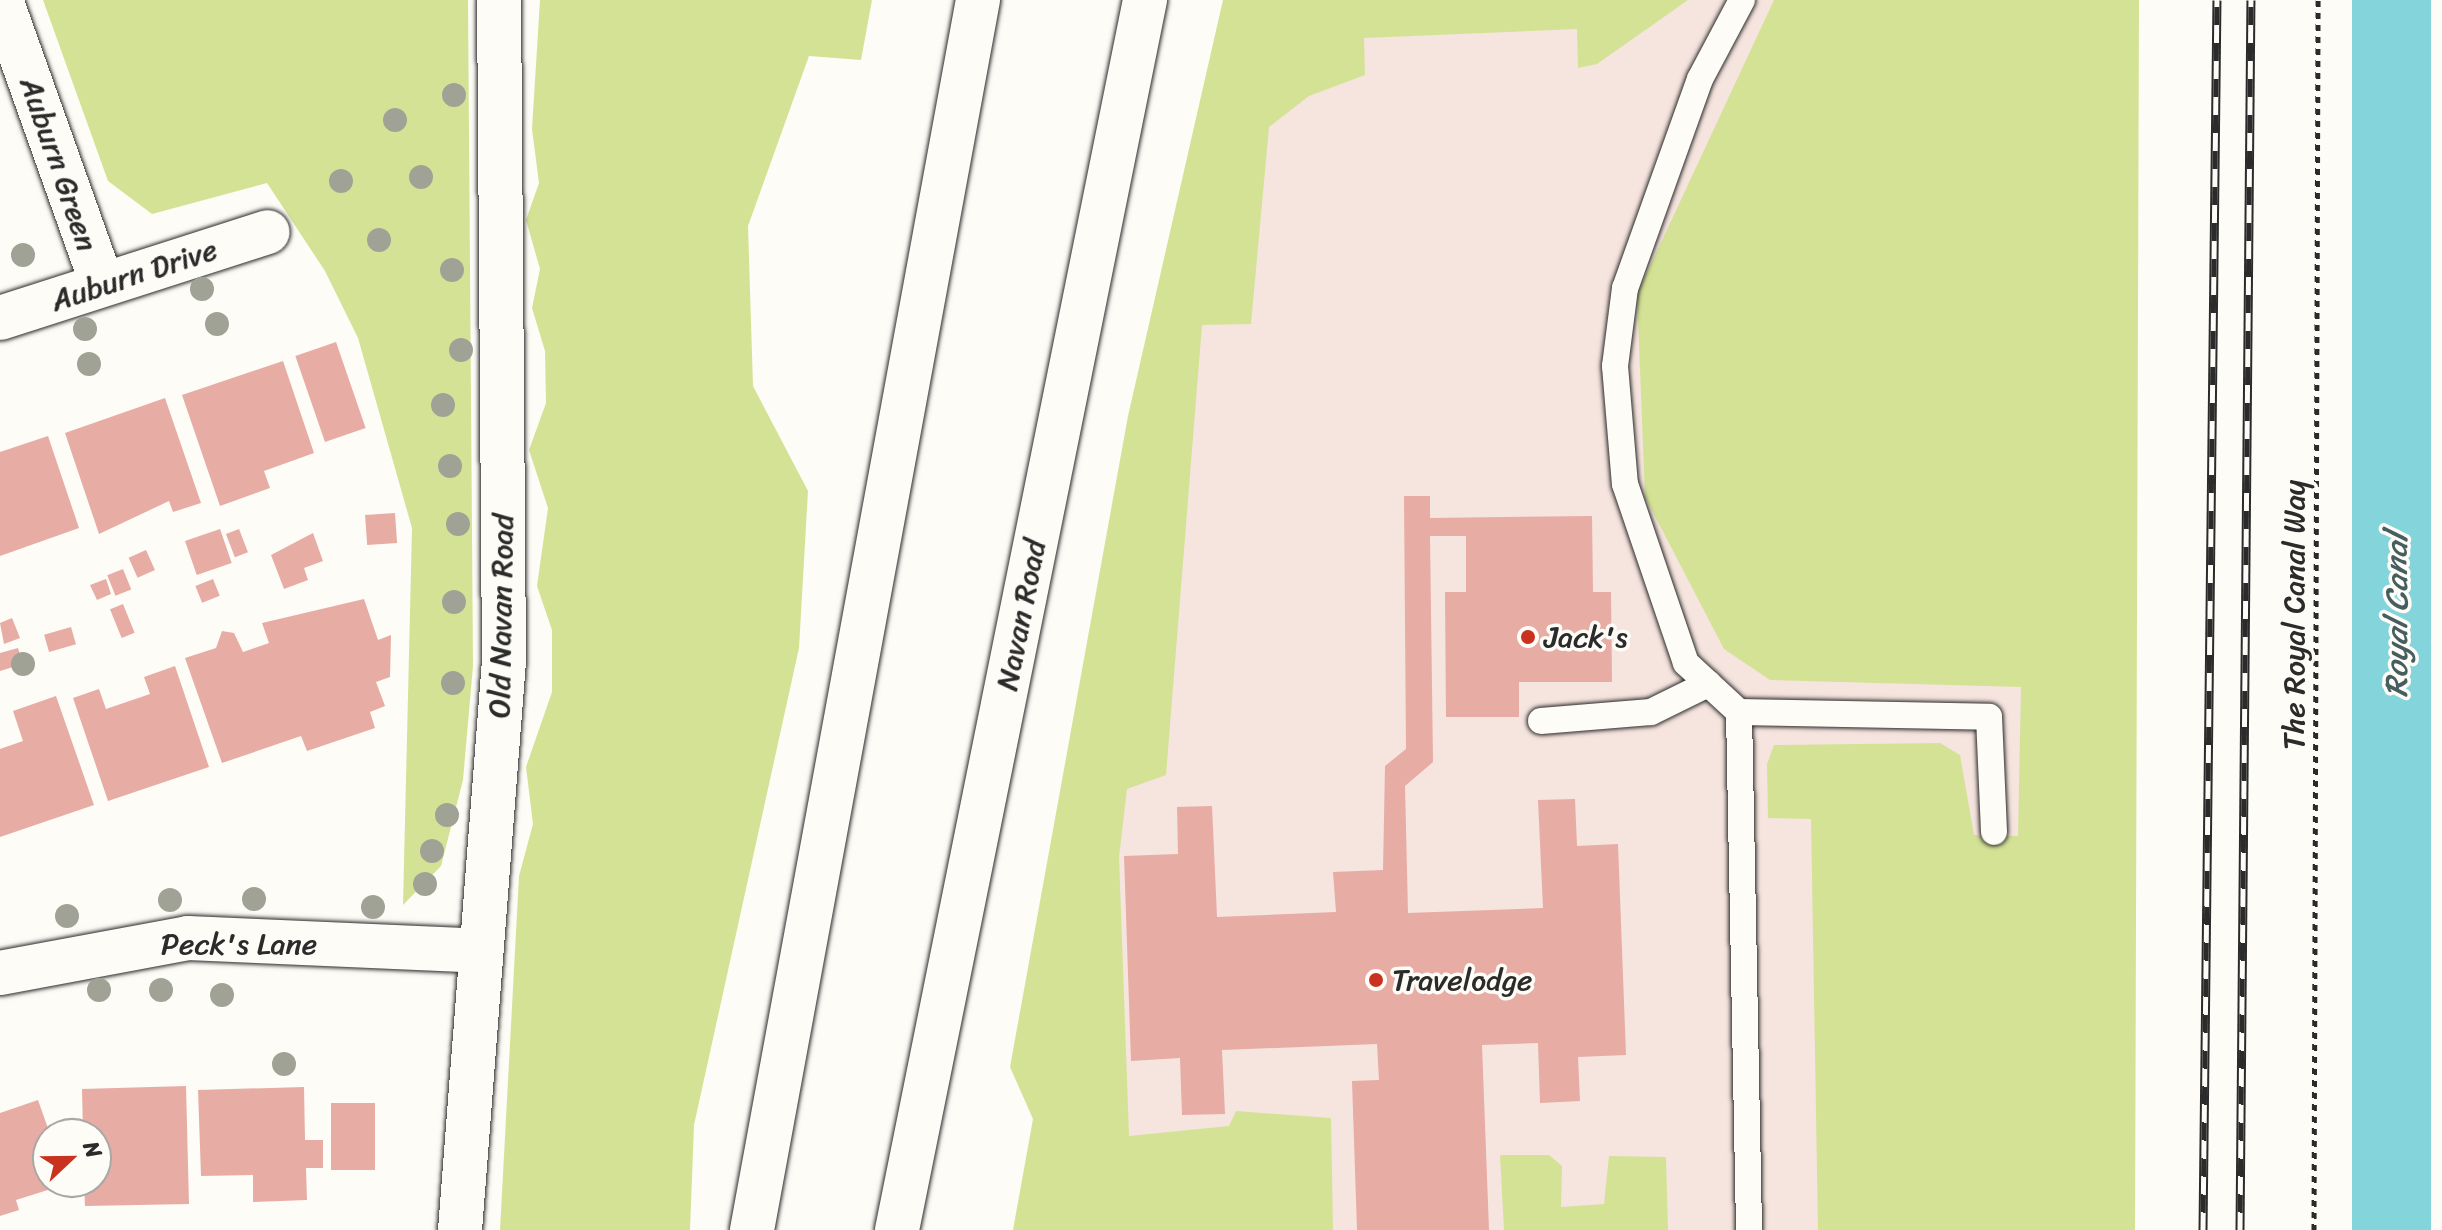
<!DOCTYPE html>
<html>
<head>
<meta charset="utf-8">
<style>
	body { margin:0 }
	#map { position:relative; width:2442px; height:1230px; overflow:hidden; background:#fdfcf7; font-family:Sriracha,sans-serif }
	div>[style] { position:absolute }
	.built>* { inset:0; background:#f6e4de }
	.green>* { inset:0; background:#d4e296 }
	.water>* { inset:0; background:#84d5db; transform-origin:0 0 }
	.building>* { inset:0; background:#e7aca4; transform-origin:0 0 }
	.path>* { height:5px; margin-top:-2.5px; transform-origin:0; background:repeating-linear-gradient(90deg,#2b2b2b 0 6px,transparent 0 12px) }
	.roads { filter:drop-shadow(0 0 2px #2b2b2b) drop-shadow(0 0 2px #2b2b2b) }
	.lane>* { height:26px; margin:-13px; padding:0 13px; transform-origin:13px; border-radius:13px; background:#fdfcf7 }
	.street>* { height:44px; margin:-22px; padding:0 22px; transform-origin:22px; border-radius:22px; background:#fdfcf7 }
	.secondary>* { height:44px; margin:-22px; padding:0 22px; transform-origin:22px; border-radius:22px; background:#fdfcf7 }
	.rail>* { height:9px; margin-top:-4.5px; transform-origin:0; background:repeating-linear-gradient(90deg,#fdfcf7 0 18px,#2b2b2b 0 36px); box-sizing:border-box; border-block:2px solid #2b2b2b }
	.trees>* { width:24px; height:24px; margin:-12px; border-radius:50%; background:#a1a296 }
	.dots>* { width:22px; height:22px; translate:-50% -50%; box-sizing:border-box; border:4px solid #fdfcf7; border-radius:50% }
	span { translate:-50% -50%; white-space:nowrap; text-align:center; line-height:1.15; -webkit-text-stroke:7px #fdfcf7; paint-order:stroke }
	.street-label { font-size:30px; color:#2b2b2b }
	.poi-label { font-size:30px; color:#2b2b2b }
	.left { translate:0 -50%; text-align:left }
	.water-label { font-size:32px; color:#465e60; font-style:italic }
	.north { position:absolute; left:32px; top:1118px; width:80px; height:80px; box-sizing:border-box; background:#fdfcf7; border:2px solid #a9a8a5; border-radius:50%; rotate:68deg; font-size:22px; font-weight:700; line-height:32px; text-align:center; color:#2b2b2b }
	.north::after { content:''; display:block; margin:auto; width:28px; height:36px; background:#c8321e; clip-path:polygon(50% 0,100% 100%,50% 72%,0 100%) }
</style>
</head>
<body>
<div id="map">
	<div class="built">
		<div style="clip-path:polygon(1243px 0,1863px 0,2116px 608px,2111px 1230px,1040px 1230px)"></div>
	</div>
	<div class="green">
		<div style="clip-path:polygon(43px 0,468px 0,473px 666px,463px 780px,441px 866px,403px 905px,412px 528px,358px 338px,325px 271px,267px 183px,152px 214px,108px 181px)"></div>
		<div style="clip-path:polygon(540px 0,872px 0,861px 60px,809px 56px,748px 226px,753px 386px,808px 491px,799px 648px,694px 1125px,690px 1230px,500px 1230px,519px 876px,533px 824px,526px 767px,552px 692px,552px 630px,537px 586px,548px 508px,529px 450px,546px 403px,545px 351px,532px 308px,540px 269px,526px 220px,539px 183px,532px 129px)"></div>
		<div style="clip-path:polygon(1223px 0,1688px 0,1597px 64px,1578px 68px,1577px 29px,1364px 38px,1365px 75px,1309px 96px,1269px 127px,1251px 324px,1202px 325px,1166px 775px,1127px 789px,1119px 857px,1129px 1136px,1229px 1126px,1236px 1111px,1331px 1118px,1333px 1230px,1013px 1230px,1033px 1119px,1010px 1067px,1128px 416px)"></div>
		<div style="clip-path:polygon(1774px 0,2139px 0,2135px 1230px,1818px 1230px,1811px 819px,1768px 818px,1767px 764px,1774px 745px,1940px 743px,1960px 755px,1974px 835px,2018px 836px,2021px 687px,1770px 680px,1724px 649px,1645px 497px,1637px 294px)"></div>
		<div style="clip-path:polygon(1500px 1155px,1549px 1155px,1562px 1166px,1561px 1207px,1604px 1204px,1609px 1156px,1666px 1157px,1668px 1230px,1504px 1230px)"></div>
	</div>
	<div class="water">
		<div style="left:2352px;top:0;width:79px;height:1230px"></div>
	</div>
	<div class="building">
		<div style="left:336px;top:342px;width:91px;height:43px;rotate:71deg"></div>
		<div style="clip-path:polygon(283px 361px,314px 453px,264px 471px,270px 488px,220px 506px,182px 395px)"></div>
		<div style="clip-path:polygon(165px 398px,201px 503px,173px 512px,169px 501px,99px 534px,65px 433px)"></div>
		<div style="clip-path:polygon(48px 436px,79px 528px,0 556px,0 452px)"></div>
		<div style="clip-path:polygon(1404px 496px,1430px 496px,1430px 518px,1592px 516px,1593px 592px,1611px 592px,1612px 682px,1519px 682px,1519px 717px,1446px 717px,1445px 592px,1466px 592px,1466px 536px,1430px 536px,1433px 762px,1405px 786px,1408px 913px,1543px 908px,1538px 800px,1575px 799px,1577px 846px,1618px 844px,1626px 1055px,1578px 1057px,1580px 1101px,1540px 1103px,1538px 1043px,1482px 1045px,1489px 1230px,1357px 1230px,1352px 1081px,1379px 1080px,1377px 1044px,1222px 1050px,1225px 1114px,1182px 1115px,1180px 1058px,1131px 1061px,1124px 856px,1178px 854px,1177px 807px,1212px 806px,1217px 917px,1336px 912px,1333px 872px,1383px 870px,1385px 766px,1406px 749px)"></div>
		<div style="left:395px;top:513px;width:30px;height:30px;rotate:86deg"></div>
		<div style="left:220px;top:529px;width:36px;height:37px;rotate:71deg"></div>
		<div style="left:239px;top:529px;width:25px;height:14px;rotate:69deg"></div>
		<div style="clip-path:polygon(313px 533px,323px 561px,304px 568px,308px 580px,284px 589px,271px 555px)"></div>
		<div style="left:146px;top:550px;width:22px;height:19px;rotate:66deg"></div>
		<div style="left:123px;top:569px;width:22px;height:17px;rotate:68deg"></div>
		<div style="clip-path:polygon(106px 579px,111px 594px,97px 600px,90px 585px)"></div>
		<div style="left:213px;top:579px;width:18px;height:19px;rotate:68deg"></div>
		<div style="clip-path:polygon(364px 599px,378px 640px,391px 635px,390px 677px,376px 682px,385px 706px,370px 712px,375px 728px,307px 751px,301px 736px,222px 763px,185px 658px,216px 648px,222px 631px,234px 633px,243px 652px,269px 643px,262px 623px)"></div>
		<div style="left:123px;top:604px;width:31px;height:14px;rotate:68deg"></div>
		<div style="clip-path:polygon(12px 618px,20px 638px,4px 644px,0 623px)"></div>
		<div style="left:71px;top:627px;width:18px;height:28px;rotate:74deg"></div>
		<div style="clip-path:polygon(18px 648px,23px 664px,0 671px,0 653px)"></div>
		<div style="clip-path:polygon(175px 666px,209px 767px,108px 801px,73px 698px,99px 689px,106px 709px,150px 694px,144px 677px)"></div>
		<div style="clip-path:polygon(56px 696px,94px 805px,0 837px,0 749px,23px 741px,13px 711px)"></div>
		<div style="clip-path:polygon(186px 1086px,189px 1204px,85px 1206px,84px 1182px,96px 1182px,96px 1134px,83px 1134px,82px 1089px)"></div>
		<div style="clip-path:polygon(304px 1087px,305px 1140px,323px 1140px,323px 1168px,306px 1168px,307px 1200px,253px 1202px,253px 1175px,201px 1176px,198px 1090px)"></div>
		<div style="clip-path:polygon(38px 1100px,50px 1134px,48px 1182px,70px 1183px,16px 1200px,19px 1210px,0 1216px,0 1113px)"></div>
		<div style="left:331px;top:1103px;width:44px;height:67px"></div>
	</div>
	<div class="path">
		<div style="left:2314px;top:1230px;width:1230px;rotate:-89.81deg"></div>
	</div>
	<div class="roads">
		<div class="lane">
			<div style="left:1742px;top:0;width:89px;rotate:118deg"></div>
			<div style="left:1700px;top:79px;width:222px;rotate:109.7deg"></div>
			<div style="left:1625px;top:288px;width:79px;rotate:97.3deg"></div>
			<div style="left:1615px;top:366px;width:118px;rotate:85.2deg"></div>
			<div style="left:1625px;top:484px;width:189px;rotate:71.2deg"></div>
			<div style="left:1686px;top:663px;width:72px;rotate:42.8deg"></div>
			<div style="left:1739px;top:712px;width:250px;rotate:1.1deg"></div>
			<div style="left:1989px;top:717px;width:115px;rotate:87.5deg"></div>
			<div style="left:1739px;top:712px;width:518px;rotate:88.89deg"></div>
			<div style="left:1541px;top:721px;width:110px;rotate:-4.7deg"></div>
			<div style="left:1651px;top:712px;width:64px;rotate:-26.2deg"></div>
		</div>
		<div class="street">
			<div style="left:1px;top:0;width:301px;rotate:70.4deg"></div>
			<div style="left:0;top:318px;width:281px;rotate:-17.8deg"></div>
			<div style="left:0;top:973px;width:191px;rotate:-10.5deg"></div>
			<div style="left:188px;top:938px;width:293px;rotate:2.5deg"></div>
			<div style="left:460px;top:1230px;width:571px;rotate:-85.58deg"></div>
			<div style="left:504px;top:661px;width:661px;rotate:-90.43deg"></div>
		</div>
		<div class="secondary">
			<div style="left:752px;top:1230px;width:1251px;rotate:-79.59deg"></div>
			<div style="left:897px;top:1230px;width:1255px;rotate:-78.6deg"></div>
		</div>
	</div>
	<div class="rail">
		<div style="left:2203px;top:1230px;width:1230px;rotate:-89.35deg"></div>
		<div style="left:2240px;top:1230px;width:1230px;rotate:-89.49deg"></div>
	</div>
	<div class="trees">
		<div style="left:454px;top:95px"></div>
		<div style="left:395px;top:120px"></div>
		<div style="left:421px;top:177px"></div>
		<div style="left:341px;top:181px"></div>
		<div style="left:379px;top:240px"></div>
		<div style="left:23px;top:255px"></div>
		<div style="left:452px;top:270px"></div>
		<div style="left:202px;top:289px"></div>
		<div style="left:217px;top:324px"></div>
		<div style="left:85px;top:329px"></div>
		<div style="left:461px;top:350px"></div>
		<div style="left:89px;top:364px"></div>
		<div style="left:443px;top:405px"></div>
		<div style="left:450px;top:466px"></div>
		<div style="left:458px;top:524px"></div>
		<div style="left:454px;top:602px"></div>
		<div style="left:23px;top:664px"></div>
		<div style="left:453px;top:683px"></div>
		<div style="left:447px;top:815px"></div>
		<div style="left:432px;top:851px"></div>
		<div style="left:425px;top:884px"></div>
		<div style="left:254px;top:899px"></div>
		<div style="left:170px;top:900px"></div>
		<div style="left:373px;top:907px"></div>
		<div style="left:67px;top:916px"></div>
		<div style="left:99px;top:990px"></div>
		<div style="left:161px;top:990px"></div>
		<div style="left:222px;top:995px"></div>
		<div style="left:284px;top:1064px"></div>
	</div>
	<div class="dots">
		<div style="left:1528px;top:637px;background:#c8321e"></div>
		<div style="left:1376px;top:980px;background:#c8321e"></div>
	</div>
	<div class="street-label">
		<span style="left:59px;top:164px;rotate:71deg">Auburn Green</span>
		<span style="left:134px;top:275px;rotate:-18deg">Auburn Drive</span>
		<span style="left:1021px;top:615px;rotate:-79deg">Navan Road</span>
		<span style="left:2294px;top:615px;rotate:-90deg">The Royal Canal Way</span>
		<span style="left:501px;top:616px;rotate:-89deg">Old Navan Road</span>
		<span style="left:239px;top:944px">Peck's Lane</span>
	</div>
	<div class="poi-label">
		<span class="left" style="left:1544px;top:637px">Jack's</span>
		<span class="left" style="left:1392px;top:980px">Travelodge</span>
	</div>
	<div class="water-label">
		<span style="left:2397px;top:615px;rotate:-90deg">Royal Canal</span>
	</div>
	<div class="north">N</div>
</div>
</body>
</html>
